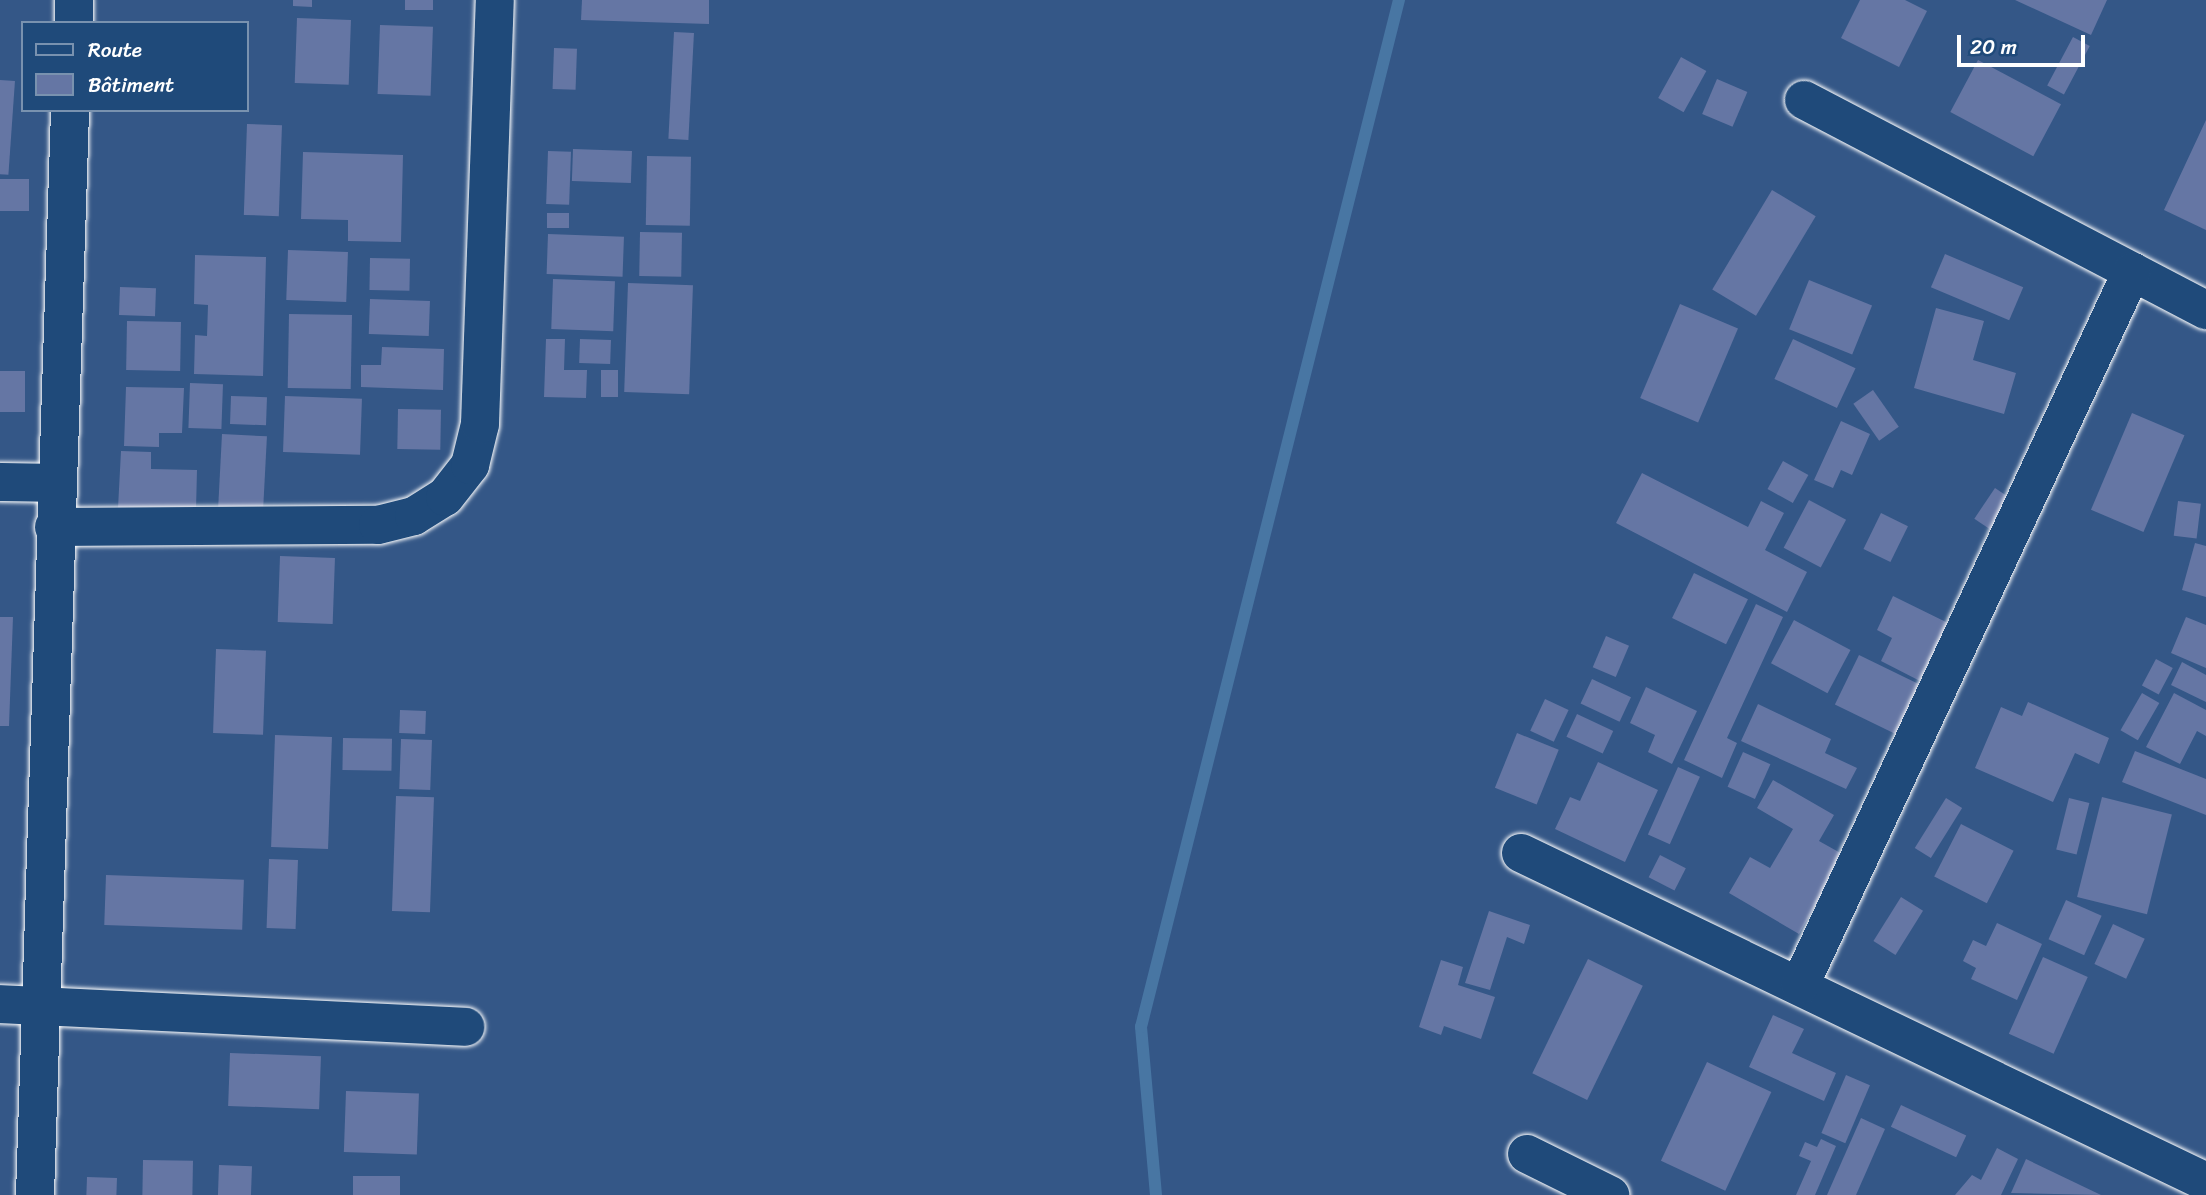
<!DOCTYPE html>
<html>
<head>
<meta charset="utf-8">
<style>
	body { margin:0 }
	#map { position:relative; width:2206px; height:1195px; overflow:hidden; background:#345787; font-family:Sriracha,sans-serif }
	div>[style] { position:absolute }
	.stream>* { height:12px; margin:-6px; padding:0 6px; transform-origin:6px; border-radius:6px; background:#4876a3 }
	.building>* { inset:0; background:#6576a4; transform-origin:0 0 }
	.roads { filter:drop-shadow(0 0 2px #fff) drop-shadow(0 0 2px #fff) }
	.street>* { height:38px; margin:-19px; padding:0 19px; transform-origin:19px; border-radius:19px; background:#1f4a7a }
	span { translate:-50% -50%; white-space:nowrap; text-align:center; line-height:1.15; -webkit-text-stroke:6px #1f4a7a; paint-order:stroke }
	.legend { position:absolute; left:21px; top:21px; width:228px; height:91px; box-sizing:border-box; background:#1f4a7a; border:2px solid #7992af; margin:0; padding:9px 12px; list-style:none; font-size:21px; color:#fff }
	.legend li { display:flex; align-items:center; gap:14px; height:35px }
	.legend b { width:35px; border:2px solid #7992af }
	.scale { position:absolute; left:1957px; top:35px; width:128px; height:32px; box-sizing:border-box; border:4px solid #fff; border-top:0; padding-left:9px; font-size:21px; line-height:24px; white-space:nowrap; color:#fff; -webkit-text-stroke:5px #1f4a7a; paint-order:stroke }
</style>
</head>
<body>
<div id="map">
	<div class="stream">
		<div style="left:1156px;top:1195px;width:169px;rotate:-95.1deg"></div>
		<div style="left:1141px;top:1027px;width:1059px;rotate:-75.9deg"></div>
	</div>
	<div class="building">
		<div style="clip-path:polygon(293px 0,312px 0,312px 7px,293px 6px)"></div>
		<div style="left:405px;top:0;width:28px;height:10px"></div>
		<div style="clip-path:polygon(582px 0,709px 0,709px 24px,581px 20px)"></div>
		<div style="clip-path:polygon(1860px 0,1905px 0,1927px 11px,1899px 67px,1841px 38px)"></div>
		<div style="clip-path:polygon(2015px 0,2107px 0,2091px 35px)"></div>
		<div style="left:297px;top:18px;width:54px;height:65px;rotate:2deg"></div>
		<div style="left:380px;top:25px;width:53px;height:69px;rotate:2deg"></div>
		<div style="left:674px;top:32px;width:20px;height:107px;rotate:3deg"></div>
		<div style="left:2073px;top:37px;width:19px;height:55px;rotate:28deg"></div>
		<div style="left:554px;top:48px;width:23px;height:41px;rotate:2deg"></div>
		<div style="left:1681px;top:57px;width:29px;height:47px;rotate:29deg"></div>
		<div style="left:1978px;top:60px;width:94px;height:59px;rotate:28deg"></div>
		<div style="left:1717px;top:79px;width:33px;height:38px;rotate:23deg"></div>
		<div style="left:0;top:80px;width:15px;height:94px;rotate:4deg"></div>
		<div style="clip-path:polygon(2206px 120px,2206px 230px,2164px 210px)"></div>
		<div style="left:247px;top:124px;width:35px;height:91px;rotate:2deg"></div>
		<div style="left:573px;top:149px;width:59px;height:32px;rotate:2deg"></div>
		<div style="left:548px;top:151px;width:23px;height:53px;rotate:2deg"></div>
		<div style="clip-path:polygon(303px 152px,403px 155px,401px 242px,348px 241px,348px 220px,301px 219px)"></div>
		<div style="left:647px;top:156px;width:44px;height:69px;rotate:1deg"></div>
		<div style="left:0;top:179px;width:29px;height:32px"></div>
		<div style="left:1772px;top:190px;width:51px;height:116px;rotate:31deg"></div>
		<div style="left:547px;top:213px;width:22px;height:15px"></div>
		<div style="left:640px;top:232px;width:42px;height:44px;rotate:1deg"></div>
		<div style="left:548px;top:234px;width:76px;height:40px;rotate:2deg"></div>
		<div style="left:288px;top:250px;width:60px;height:50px;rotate:2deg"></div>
		<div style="left:1945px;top:254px;width:85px;height:36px;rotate:23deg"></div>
		<div style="clip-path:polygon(195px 255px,266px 257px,263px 376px,194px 374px,195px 335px,207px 336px,208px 305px,194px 304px)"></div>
		<div style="left:370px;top:258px;width:40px;height:32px;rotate:1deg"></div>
		<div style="left:553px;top:279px;width:62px;height:50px;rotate:2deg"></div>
		<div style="left:1809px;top:280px;width:68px;height:53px;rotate:22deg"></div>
		<div style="left:628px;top:283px;width:65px;height:109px;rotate:2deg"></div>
		<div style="left:120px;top:287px;width:36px;height:28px;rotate:2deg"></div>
		<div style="left:370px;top:299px;width:60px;height:35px;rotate:2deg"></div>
		<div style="left:1680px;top:304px;width:63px;height:102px;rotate:23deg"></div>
		<div style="clip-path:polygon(1936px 308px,1984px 321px,1973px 360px,2016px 373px,2004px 414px,1914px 388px)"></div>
		<div style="left:289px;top:314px;width:63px;height:74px;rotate:1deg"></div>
		<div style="left:127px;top:321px;width:54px;height:49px;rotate:1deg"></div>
		<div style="clip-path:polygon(546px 339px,565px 339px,564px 370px,587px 370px,586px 398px,544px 397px)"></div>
		<div style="left:580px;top:339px;width:31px;height:24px;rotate:2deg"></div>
		<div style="left:1793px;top:339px;width:69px;height:44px;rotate:25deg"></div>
		<div style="clip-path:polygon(382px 347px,444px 349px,443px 390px,361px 387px,361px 365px,381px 365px)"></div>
		<div style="left:601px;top:370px;width:17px;height:27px"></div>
		<div style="left:0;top:371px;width:25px;height:41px"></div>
		<div style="left:190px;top:383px;width:33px;height:45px;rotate:2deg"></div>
		<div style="clip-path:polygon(126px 387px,184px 388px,182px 433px,159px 433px,159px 447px,124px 446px)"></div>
		<div style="left:1873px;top:390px;width:45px;height:24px;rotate:55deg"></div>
		<div style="left:231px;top:396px;width:36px;height:28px;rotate:2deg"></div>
		<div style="left:285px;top:396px;width:77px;height:56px;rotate:2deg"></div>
		<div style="left:398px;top:409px;width:43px;height:40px;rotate:1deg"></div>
		<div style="left:2132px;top:413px;width:57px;height:105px;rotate:23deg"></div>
		<div style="clip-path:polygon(1841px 421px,1870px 434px,1852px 475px,1841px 470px,1833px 488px,1814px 480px)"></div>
		<div style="left:222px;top:434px;width:45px;height:74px;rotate:3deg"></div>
		<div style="clip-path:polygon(121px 451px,151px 452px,151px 469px,197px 470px,196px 510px,118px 508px)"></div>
		<div style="left:1783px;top:461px;width:29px;height:32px;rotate:29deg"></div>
		<div style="clip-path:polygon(1642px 473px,1748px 527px,1761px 501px,1784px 513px,1765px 550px,1807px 572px,1787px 612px,1616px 523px)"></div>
		<div style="left:1995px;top:488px;width:22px;height:37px;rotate:34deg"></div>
		<div style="left:1809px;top:500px;width:42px;height:54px;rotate:28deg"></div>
		<div style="left:2178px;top:501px;width:23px;height:35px;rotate:7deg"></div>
		<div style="left:1881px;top:513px;width:30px;height:40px;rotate:26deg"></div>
		<div style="clip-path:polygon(2195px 543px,2206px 546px,2206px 597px,2182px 590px)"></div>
		<div style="left:280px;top:556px;width:55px;height:66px;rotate:2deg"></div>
		<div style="left:1694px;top:573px;width:60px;height:50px;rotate:26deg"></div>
		<div style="clip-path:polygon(1893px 596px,1948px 623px,1920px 681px,1881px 661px,1892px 638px,1877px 630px)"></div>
		<div style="clip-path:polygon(1756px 604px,1783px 617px,1727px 738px,1737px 743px,1722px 778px,1684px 760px)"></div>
		<div style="clip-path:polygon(0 617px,13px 617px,9px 726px,0 726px)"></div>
		<div style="clip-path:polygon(2186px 617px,2206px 625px,2206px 668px,2171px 653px)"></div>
		<div style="left:1794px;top:620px;width:64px;height:49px;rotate:28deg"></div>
		<div style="left:1606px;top:636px;width:25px;height:34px;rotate:23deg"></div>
		<div style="left:216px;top:649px;width:50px;height:84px;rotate:2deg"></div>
		<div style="left:1859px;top:655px;width:68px;height:55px;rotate:26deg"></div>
		<div style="left:2156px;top:659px;width:19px;height:30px;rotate:28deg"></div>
		<div style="clip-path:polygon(2182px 662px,2206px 675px,2206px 702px,2171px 685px)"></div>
		<div style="left:1592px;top:679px;width:43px;height:27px;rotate:25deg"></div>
		<div style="clip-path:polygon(1646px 687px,1697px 711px,1672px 764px,1648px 752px,1655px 735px,1630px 723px)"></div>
		<div style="left:2142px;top:693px;width:20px;height:43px;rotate:30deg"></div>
		<div style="clip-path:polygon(2174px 693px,2206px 710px,2206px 736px,2197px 731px,2180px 764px,2146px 747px)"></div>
		<div style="left:1545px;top:699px;width:26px;height:35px;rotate:25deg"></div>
		<div style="clip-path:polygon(2028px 702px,2109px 738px,2099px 764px,2075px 753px,2053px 802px,1975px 768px,2001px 707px,2022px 716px)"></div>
		<div style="clip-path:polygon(1758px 704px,1831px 739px,1825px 753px,1857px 768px,1846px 789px,1741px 741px)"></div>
		<div style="left:400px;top:710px;width:26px;height:23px;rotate:2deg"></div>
		<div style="left:1577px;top:714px;width:40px;height:25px;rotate:25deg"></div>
		<div style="left:1517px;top:733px;width:45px;height:59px;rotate:22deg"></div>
		<div style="left:275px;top:735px;width:57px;height:112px;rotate:2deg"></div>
		<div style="left:343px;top:738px;width:49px;height:32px;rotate:1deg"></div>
		<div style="left:401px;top:739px;width:31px;height:50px;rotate:2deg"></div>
		<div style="clip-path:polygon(2135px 751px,2206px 779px,2206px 815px,2122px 782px)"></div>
		<div style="left:1743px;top:752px;width:30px;height:38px;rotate:24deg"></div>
		<div style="clip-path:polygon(1598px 762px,1658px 790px,1625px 862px,1555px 829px,1570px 797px,1580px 801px)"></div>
		<div style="left:1678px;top:767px;width:24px;height:74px;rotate:24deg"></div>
		<div style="clip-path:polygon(1773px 780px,1834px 815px,1819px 841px,1844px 855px,1799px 934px,1729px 893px,1750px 857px,1770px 868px,1793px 829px,1757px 808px)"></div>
		<div style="left:396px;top:796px;width:38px;height:115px;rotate:2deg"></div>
		<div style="left:2102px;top:797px;width:72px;height:103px;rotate:14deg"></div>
		<div style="left:1946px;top:798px;width:19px;height:59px;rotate:32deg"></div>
		<div style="left:2069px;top:798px;width:21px;height:53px;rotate:14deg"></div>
		<div style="left:1961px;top:824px;width:59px;height:59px;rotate:27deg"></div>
		<div style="left:1660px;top:855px;width:29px;height:25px;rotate:27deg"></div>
		<div style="left:269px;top:859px;width:29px;height:69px;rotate:2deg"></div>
		<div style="left:106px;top:875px;width:138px;height:50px;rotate:2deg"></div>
		<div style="left:1901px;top:897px;width:26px;height:52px;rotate:32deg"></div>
		<div style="left:2066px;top:900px;width:39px;height:43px;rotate:24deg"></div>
		<div style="clip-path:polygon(1489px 911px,1530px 925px,1524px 944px,1507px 937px,1490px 990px,1465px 983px)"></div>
		<div style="clip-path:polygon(1997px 923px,2042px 944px,2017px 1000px,1971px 979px,1976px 968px,1963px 961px,1973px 940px,1986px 946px)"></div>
		<div style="left:2113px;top:924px;width:35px;height:44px;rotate:25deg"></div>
		<div style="left:2043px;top:957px;width:49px;height:84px;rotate:24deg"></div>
		<div style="left:1588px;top:959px;width:61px;height:127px;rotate:26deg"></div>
		<div style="clip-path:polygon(1441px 960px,1463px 967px,1458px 985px,1495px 997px,1481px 1039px,1444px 1026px,1441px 1035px,1419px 1027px)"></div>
		<div style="clip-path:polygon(1773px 1015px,1804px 1029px,1792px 1053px,1836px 1073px,1824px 1101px,1749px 1067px)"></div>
		<div style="left:230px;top:1053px;width:91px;height:53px;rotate:2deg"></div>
		<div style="left:1707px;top:1062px;width:71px;height:109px;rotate:25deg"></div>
		<div style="left:1846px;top:1075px;width:26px;height:63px;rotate:23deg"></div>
		<div style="left:346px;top:1091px;width:73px;height:61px;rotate:2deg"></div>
		<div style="left:1901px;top:1105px;width:72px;height:24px;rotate:25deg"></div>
		<div style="clip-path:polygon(1861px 1118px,1885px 1129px,1856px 1195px,1827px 1195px)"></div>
		<div style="clip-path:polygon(1821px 1139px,1836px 1146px,1815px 1195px,1796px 1195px,1811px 1161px,1799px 1156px,1805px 1142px,1817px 1147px)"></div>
		<div style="clip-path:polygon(1997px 1148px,2018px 1159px,2001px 1195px,1955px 1195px,1972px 1175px,1981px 1180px)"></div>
		<div style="clip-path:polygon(2026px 1159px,2101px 1195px,2011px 1193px)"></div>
		<div style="left:143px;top:1160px;width:50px;height:35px;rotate:1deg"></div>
		<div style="left:219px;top:1165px;width:33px;height:30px;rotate:2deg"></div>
		<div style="left:353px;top:1176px;width:47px;height:19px"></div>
		<div style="left:87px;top:1177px;width:30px;height:18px;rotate:2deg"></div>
	</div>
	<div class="roads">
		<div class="street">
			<div style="left:74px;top:23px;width:23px;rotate:-90deg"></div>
			<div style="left:1804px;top:100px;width:454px;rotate:27.6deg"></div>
			<div style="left:0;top:482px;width:55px;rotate:1deg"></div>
			<div style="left:54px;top:527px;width:324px;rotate:-0.4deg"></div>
			<div style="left:378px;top:525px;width:37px;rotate:-14deg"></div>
			<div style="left:414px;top:516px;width:36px;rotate:-32deg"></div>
			<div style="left:445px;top:497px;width:41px;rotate:-52deg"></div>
			<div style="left:470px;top:465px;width:42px;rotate:-76.3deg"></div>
			<div style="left:480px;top:424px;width:424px;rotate:-88deg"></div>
			<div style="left:1521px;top:853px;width:760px;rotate:25.65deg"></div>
			<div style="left:1800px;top:985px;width:787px;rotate:-65.06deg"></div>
			<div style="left:0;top:1004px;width:466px;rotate:2.8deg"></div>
			<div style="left:1527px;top:1154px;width:93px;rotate:26.3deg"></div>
			<div style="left:35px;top:1195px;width:1086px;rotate:-88.15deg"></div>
		</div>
	</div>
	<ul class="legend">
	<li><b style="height:9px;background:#1f4a7a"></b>Route</li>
	<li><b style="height:19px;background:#6576a4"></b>Bâtiment</li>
	</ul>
	<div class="scale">20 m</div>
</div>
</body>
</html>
